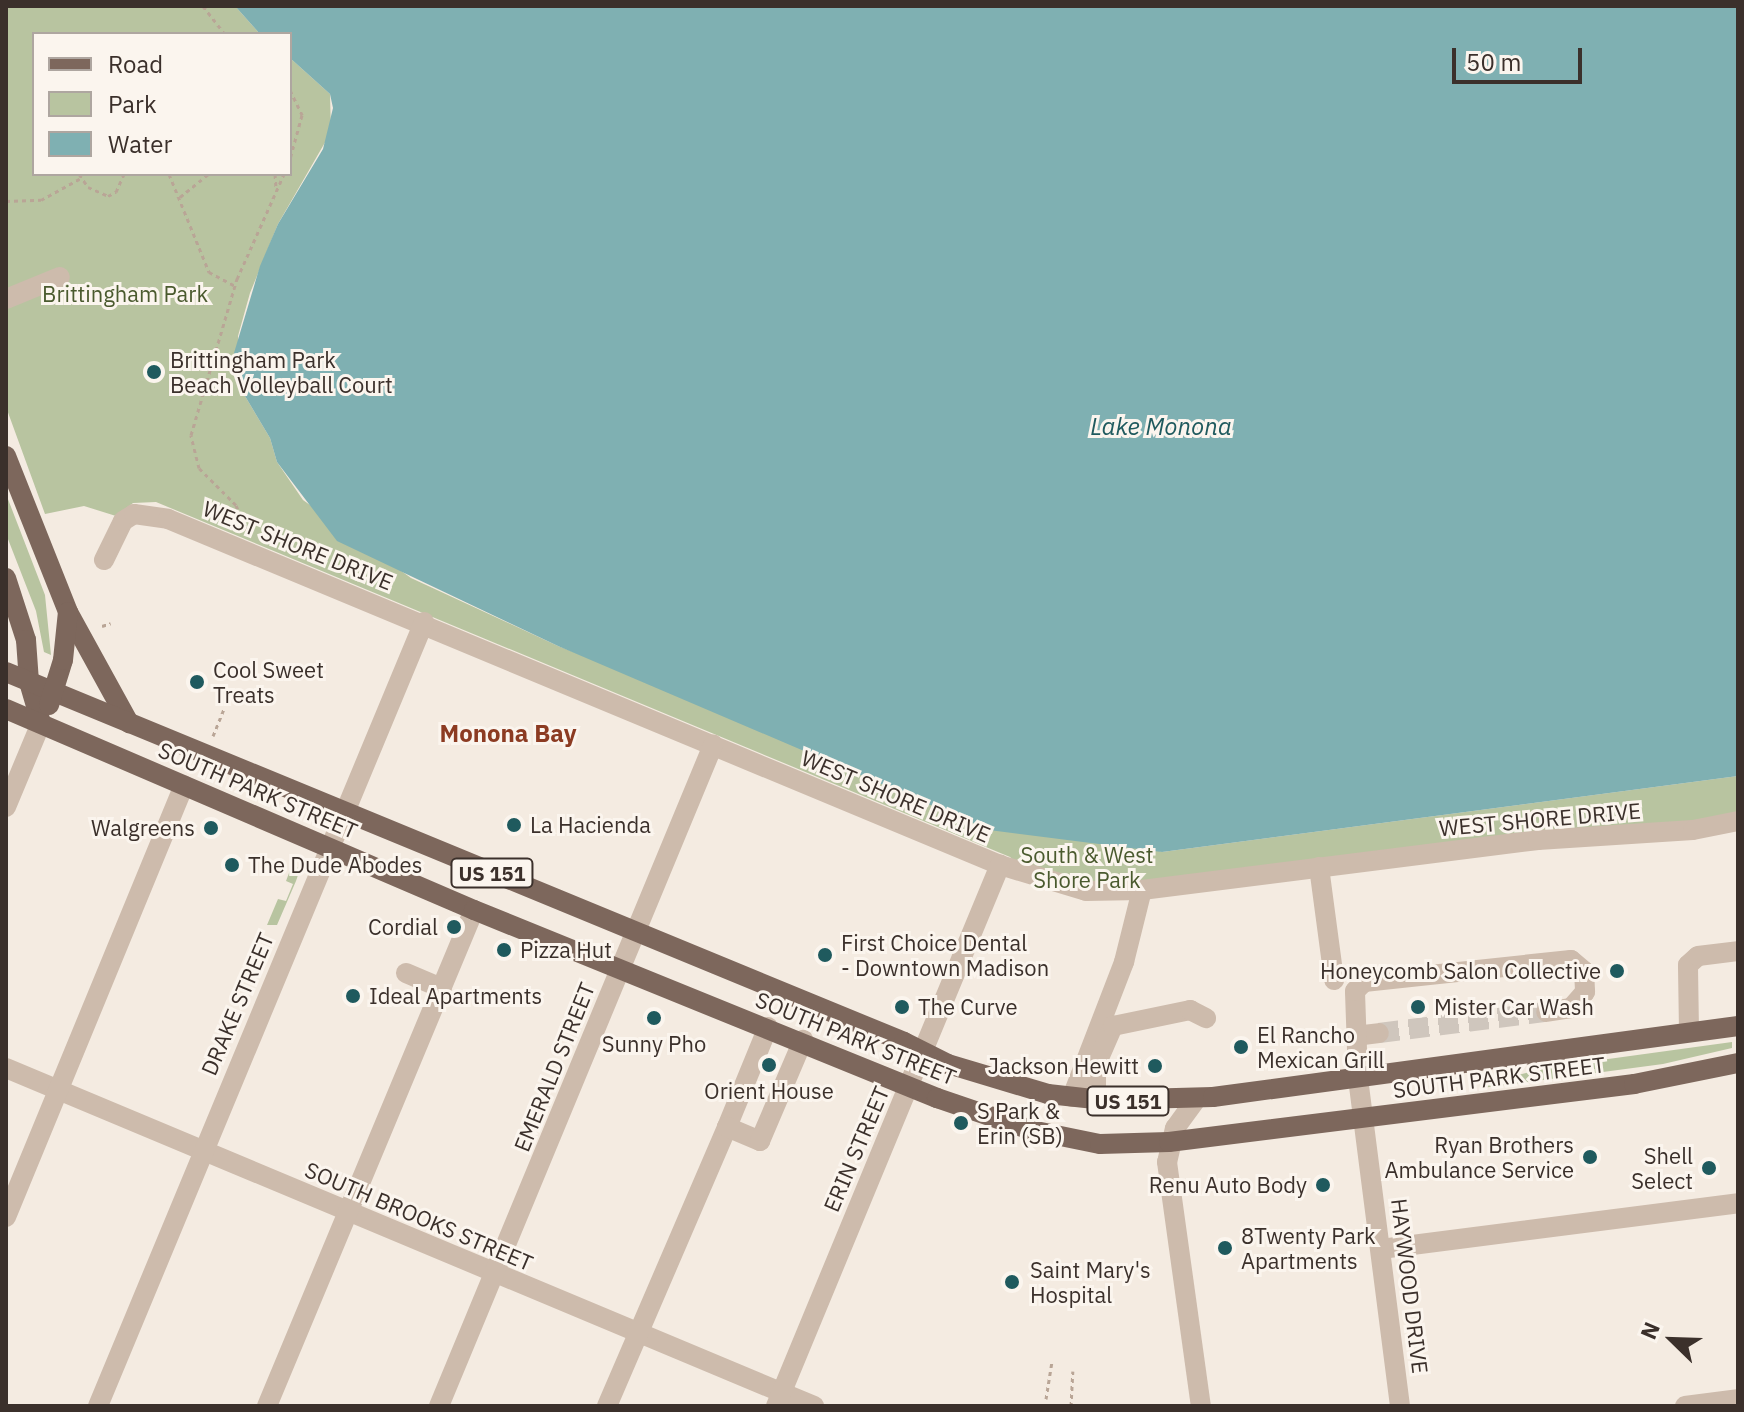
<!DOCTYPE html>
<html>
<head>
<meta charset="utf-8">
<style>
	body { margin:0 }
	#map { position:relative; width:1744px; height:1412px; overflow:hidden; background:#f4ebe1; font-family:"IBM Plex Sans",sans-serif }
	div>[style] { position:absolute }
	.green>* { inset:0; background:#b8c4a0 }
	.water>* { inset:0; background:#7fb0b2 }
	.minor-tunnel>* { height:20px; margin-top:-10px; transform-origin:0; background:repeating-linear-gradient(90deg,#cfc6bd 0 20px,transparent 0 30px) }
	.path>* { height:3px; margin-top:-1.5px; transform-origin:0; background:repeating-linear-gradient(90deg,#b9a596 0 4px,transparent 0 8px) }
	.minor>* { height:20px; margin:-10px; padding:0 10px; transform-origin:10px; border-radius:10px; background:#cdbbac }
	.major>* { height:20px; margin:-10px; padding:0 10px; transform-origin:10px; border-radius:10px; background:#7d675c }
	.dots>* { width:22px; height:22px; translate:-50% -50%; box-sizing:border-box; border:4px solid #fbf5ee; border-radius:50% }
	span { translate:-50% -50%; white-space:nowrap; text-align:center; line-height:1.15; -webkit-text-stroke:6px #fbf5ee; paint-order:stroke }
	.shield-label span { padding:2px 6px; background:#fbf5ee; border:2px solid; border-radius:6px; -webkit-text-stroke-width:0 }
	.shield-label { font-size:20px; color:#3b302b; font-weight:700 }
	.park-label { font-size:22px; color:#4a5a2e }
	.poi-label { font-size:22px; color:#3b302b }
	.left { translate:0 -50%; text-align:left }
	.right { translate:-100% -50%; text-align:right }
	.street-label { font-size:22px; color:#3b302b }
	.water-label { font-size:24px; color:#1f5a5e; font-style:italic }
	.neighbourhood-label { font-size:24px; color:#8c3b22; font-weight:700 }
	.frame { position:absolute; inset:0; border:8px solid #3b302b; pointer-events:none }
	.legend { position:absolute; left:32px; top:32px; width:260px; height:144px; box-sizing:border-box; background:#fbf5ee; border:2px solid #aea6a0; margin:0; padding:10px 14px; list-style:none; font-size:24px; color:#3b302b }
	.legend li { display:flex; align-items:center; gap:16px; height:40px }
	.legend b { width:40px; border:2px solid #aea6a0 }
	.north { position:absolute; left:1632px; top:1300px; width:80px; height:80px; -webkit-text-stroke:6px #fbf5ee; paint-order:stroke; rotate:293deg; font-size:22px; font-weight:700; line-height:32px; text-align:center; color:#3b302b }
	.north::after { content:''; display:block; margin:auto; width:28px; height:36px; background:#3b302b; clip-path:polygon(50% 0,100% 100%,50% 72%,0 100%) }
	.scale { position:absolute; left:1452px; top:48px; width:130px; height:36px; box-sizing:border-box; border:4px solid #3b302b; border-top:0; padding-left:10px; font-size:24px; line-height:28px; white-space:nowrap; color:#3b302b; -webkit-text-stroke:6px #fbf5ee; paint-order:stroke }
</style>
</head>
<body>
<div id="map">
	<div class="green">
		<div style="clip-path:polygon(6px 6px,235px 6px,260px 34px,34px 34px,34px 174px,290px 174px,290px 58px,330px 94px,331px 132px,278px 224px,250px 293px,238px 336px,242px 391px,270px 438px,277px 462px,303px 500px,411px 578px,558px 646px,652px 682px,1162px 852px,1738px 776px,1738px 821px,1142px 890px,1036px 879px,1010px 857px,156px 502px,133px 503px,116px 516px,84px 506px,45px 514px,6px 407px)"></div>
		<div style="clip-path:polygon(6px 494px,45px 595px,51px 655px,44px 652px,36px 611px,6px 534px)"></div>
		<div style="clip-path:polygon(292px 865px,300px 869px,296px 881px,277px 925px,267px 925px,278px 899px,286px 901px,293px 884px,286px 881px)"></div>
		<div style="clip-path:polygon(1732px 1042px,1732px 1048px,1663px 1064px,1482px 1088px,1481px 1084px,1550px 1067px)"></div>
	</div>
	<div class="water">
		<div style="clip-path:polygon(235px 6px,1738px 6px,1738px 776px,1162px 852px,989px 830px,558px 646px,337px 541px,277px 462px,270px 438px,242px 391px,234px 353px,260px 266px,278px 224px,323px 149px,333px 108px,330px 94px,290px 58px,290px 34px,260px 34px)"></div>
	</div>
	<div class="minor-tunnel">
		<div style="left:1379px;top:1033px;width:168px;rotate:-7.2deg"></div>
	</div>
	<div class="path">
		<div style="left:203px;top:6px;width:36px;rotate:52deg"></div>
		<div style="left:290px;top:90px;width:28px;rotate:64deg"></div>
		<div style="left:302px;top:115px;width:46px;rotate:105.3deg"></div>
		<div style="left:79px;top:174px;width:16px;rotate:55deg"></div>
		<div style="left:88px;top:187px;width:22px;rotate:24deg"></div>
		<div style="left:108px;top:196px;width:9px;rotate:-27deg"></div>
		<div style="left:116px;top:192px;width:20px;rotate:-66deg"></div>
		<div style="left:129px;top:174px;width:11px"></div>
		<div style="left:169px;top:174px;width:106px;rotate:67.8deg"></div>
		<div style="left:209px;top:272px;width:30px;rotate:28deg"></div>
		<div style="left:275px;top:174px;width:16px;rotate:86deg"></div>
		<div style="left:180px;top:197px;width:36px;rotate:-39deg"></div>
		<div style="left:6px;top:201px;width:35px;rotate:-2deg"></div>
		<div style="left:41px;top:200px;width:46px;rotate:-28.8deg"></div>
		<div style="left:247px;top:531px;width:28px;rotate:-113deg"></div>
		<div style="left:236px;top:505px;width:52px;rotate:-135deg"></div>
		<div style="left:199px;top:468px;width:34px;rotate:-104deg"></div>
		<div style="left:191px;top:435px;width:163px;rotate:-73.6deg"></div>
		<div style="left:237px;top:279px;width:115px;rotate:-65.9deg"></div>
		<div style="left:102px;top:626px;width:9px;rotate:-18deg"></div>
		<div style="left:213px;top:736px;width:31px;rotate:-68deg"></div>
		<div style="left:1046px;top:1399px;width:37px;rotate:-81deg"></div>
		<div style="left:1071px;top:1406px;width:35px;rotate:-87deg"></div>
	</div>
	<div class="minor">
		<div style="left:6px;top:299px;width:58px;rotate:-22.2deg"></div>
		<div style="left:104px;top:560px;width:43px;rotate:-64deg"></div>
		<div style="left:123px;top:521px;width:13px;rotate:-32deg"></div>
		<div style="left:134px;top:514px;width:34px;rotate:8deg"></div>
		<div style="left:168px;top:519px;width:901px;rotate:22.58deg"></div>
		<div style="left:1000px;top:865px;width:90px;rotate:16.8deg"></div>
		<div style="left:1086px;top:891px;width:56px;rotate:-1deg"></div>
		<div style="left:1142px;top:890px;width:399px;rotate:-7.2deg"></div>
		<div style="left:1538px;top:840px;width:155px;rotate:-3.7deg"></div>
		<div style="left:1693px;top:830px;width:46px;rotate:-11.3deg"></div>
		<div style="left:6px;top:807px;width:91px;rotate:-67.4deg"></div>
		<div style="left:1319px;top:867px;width:114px;rotate:82.4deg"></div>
		<div style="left:406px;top:973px;width:39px;rotate:23deg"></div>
		<div style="left:1689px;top:1031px;width:66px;rotate:-90.9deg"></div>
		<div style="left:1688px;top:965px;width:13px;rotate:-42deg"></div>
		<div style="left:1698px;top:956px;width:40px;rotate:-7.1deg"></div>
		<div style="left:1355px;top:1036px;width:24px;rotate:-7deg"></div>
		<div style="left:6px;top:1068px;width:876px;rotate:22.7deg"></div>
		<div style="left:1072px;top:1097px;width:145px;rotate:-68.9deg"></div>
		<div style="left:1124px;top:962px;width:74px;rotate:-76deg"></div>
		<div style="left:1197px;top:1098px;width:37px;rotate:126deg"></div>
		<div style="left:1175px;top:1128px;width:35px;rotate:103deg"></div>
		<div style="left:1167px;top:1162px;width:246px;rotate:82.1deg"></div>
		<div style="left:1096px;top:1100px;width:35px;rotate:-90deg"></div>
		<div style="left:1096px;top:1065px;width:43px;rotate:-66.4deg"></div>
		<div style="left:1113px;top:1026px;width:79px;rotate:-11.7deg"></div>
		<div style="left:1190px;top:1010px;width:18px;rotate:27deg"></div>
		<div style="left:727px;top:1127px;width:108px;rotate:-67.7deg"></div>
		<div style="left:6px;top:1217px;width:467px;rotate:-67.6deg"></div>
		<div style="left:1381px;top:1249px;width:360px;rotate:-7.3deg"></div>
		<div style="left:98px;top:1406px;width:849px;rotate:-67.42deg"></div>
		<div style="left:267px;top:1406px;width:537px;rotate:-67.35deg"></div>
		<div style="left:439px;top:1406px;width:716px;rotate:-67.48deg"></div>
		<div style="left:607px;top:1406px;width:304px;rotate:-66.7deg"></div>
		<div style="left:727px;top:1127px;width:36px;rotate:23deg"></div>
		<div style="left:760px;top:1141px;width:110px;rotate:-66.9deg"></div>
		<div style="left:776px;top:1406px;width:586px;rotate:-67.51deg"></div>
		<div style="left:1400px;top:1406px;width:331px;rotate:-97.3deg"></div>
		<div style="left:1358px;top:1078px;width:87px;rotate:-92deg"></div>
		<div style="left:1355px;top:991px;width:13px;rotate:-45deg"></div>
		<div style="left:1364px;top:982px;width:208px;rotate:-6.1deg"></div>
		<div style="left:1571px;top:960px;width:17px;rotate:40deg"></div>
		<div style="left:1584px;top:971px;width:21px;rotate:87deg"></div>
		<div style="left:1585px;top:992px;width:21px;rotate:131deg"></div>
		<div style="left:1571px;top:1008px;width:25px;rotate:171deg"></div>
		<div style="left:1685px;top:1406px;width:53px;rotate:-7.5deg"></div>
	</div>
	<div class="major">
		<div style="left:6px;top:456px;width:168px;rotate:68.3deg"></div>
		<div style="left:68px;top:612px;width:127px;rotate:61.2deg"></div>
		<div style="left:6px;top:578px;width:65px;rotate:72.1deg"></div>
		<div style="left:26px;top:640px;width:42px;rotate:85.9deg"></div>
		<div style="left:29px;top:682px;width:43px;rotate:73.7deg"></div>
		<div style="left:6px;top:672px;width:971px;rotate:22.39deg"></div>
		<div style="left:904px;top:1042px;width:49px;rotate:26.6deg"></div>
		<div style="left:948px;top:1064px;width:104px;rotate:16.7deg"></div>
		<div style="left:1048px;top:1094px;width:54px;rotate:6.3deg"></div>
		<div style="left:1102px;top:1100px;width:111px;rotate:-1.5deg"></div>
		<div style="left:1213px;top:1097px;width:530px;rotate:-7.7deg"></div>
		<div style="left:49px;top:705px;width:47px;rotate:-72.7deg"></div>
		<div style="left:63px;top:660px;width:48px;rotate:-84.1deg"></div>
		<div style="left:6px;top:709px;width:509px;rotate:23.24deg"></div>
		<div style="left:474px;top:910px;width:500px;rotate:22.1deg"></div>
		<div style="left:937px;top:1098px;width:99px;rotate:18.8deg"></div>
		<div style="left:1031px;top:1130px;width:70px;rotate:11.5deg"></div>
		<div style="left:1100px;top:1144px;width:69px;rotate:-1.7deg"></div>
		<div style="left:1169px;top:1142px;width:469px;rotate:-7.1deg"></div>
		<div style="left:1634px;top:1084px;width:106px;rotate:-11.4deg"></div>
	</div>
	<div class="dots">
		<div style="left:154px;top:372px;background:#1f5a5e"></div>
		<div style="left:197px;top:682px;background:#1f5a5e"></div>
		<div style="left:514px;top:825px;background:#1f5a5e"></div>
		<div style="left:211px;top:828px;background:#1f5a5e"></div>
		<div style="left:232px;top:865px;background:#1f5a5e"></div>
		<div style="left:454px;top:927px;background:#1f5a5e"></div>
		<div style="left:504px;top:950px;background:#1f5a5e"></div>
		<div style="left:825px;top:955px;background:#1f5a5e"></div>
		<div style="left:1617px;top:971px;background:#1f5a5e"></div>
		<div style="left:353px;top:996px;background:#1f5a5e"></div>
		<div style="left:902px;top:1007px;background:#1f5a5e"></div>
		<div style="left:1418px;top:1007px;background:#1f5a5e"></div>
		<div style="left:654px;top:1018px;background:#1f5a5e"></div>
		<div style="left:1241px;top:1047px;background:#1f5a5e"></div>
		<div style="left:769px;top:1065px;background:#1f5a5e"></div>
		<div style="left:1155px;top:1066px;background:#1f5a5e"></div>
		<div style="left:961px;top:1123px;background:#1f5a5e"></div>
		<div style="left:1590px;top:1157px;background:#1f5a5e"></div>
		<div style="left:1709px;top:1168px;background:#1f5a5e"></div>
		<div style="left:1323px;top:1185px;background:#1f5a5e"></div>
		<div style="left:1225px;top:1248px;background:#1f5a5e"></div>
		<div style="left:1012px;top:1282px;background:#1f5a5e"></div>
	</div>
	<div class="shield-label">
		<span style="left:492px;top:873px">US 151</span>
		<span style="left:1128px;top:1101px">US 151</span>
	</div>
	<div class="park-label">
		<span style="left:125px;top:294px">Brittingham Park</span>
		<span style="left:1087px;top:867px">South &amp; West<br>Shore Park</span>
	</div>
	<div class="poi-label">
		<span class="left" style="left:170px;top:372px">Brittingham Park<br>Beach Volleyball Court</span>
		<span class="left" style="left:213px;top:682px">Cool Sweet<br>Treats</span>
		<span class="left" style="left:530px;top:825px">La Hacienda</span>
		<span class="right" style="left:195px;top:828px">Walgreens</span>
		<span class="left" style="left:248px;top:865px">The Dude Abodes</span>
		<span class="right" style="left:438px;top:927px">Cordial</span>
		<span class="left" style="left:841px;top:955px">First Choice Dental<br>- Downtown Madison</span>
		<span class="left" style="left:520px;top:950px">Pizza Hut</span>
		<span class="right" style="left:1601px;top:971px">Honeycomb Salon Collective</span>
		<span class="left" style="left:369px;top:996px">Ideal Apartments</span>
		<span class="left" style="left:918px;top:1007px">The Curve</span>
		<span class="left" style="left:1434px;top:1007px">Mister Car Wash</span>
		<span class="left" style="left:1257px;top:1047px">El Rancho<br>Mexican Grill</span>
		<span style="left:654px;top:1044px">Sunny Pho</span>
		<span class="right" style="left:1139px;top:1066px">Jackson Hewitt</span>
		<span style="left:769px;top:1091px">Orient House</span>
		<span class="left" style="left:977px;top:1123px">S Park &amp;<br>Erin (SB)</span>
		<span class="right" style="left:1574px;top:1157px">Ryan Brothers<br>Ambulance Service</span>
		<span class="right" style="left:1693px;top:1168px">Shell<br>Select</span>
		<span class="right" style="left:1307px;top:1185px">Renu Auto Body</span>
		<span class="left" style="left:1241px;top:1248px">8Twenty Park<br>Apartments</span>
		<span class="left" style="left:1030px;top:1282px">Saint Mary's<br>Hospital</span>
	</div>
	<div class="street-label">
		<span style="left:298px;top:545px;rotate:22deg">WEST SHORE DRIVE</span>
		<span style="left:258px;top:790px;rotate:23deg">SOUTH PARK STREET</span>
		<span style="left:896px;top:796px;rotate:23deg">WEST SHORE DRIVE</span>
		<span style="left:1540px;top:819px;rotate:-5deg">WEST SHORE DRIVE</span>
		<span style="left:237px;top:1004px;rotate:-67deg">DRAKE STREET</span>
		<span style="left:856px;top:1038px;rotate:22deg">SOUTH PARK STREET</span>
		<span style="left:554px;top:1067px;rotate:-68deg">EMERALD STREET</span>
		<span style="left:1499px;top:1077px;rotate:-7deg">SOUTH PARK STREET</span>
		<span style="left:856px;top:1149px;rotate:-67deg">ERIN STREET</span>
		<span style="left:419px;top:1216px;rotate:23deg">SOUTH BROOKS STREET</span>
		<span style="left:1410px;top:1286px;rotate:83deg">HAYWOOD DRIVE</span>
	</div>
	<div class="water-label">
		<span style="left:1161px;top:427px">Lake Monona</span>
	</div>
	<div class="neighbourhood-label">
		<span style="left:508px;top:734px">Monona Bay</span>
	</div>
	<div class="frame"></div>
	<ul class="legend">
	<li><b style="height:10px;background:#7d675c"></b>Road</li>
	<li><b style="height:22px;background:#b8c4a0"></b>Park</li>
	<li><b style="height:22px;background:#7fb0b2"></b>Water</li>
	</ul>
	<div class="north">N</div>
	<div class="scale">50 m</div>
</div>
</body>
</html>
